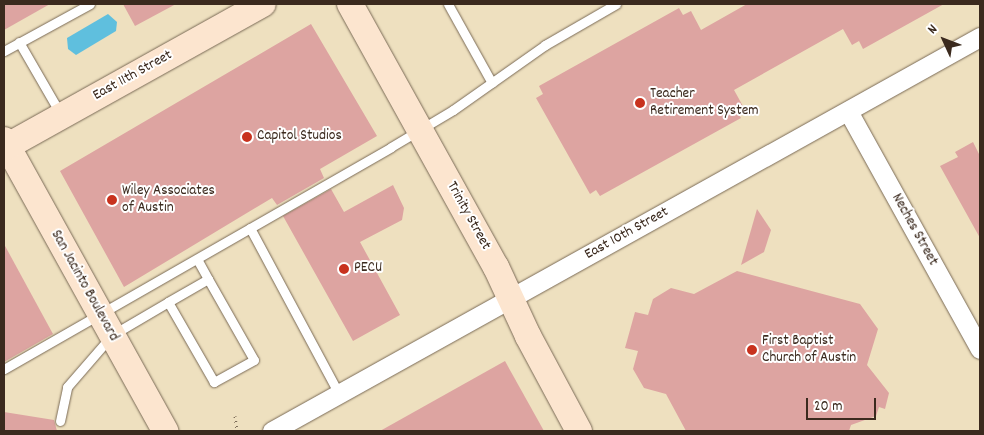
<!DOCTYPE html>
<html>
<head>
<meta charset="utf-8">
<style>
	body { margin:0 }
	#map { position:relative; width:984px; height:435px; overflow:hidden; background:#eee0bf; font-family:Dekko,sans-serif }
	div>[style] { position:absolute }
	.water>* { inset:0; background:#5fbfde }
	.building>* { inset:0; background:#dda4a1 }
	.path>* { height:3px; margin-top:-1.5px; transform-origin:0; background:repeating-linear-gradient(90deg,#7a6a56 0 1px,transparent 0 5px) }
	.roads { filter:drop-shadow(0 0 1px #7a6a56) drop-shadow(0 0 1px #7a6a56) }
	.service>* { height:9px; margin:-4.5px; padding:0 4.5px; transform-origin:4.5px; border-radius:4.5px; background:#fff }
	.minor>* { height:19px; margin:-9.5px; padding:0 9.5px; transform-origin:9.5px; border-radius:9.5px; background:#fff }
	.secondary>* { height:26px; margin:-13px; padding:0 13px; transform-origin:13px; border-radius:13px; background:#fce5cf }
	.dots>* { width:14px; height:14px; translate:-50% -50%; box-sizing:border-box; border:2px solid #fff; border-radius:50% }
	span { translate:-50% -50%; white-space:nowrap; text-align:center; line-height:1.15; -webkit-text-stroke:4px #fff; paint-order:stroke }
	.street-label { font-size:15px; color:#3b2a1e }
	.poi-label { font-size:15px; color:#3b2a1e }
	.left { translate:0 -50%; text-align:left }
	.frame { position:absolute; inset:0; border:5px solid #3b2a1e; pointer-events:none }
	.north { position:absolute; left:919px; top:15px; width:50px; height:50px; -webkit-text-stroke:4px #fff; paint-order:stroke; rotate:313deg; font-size:14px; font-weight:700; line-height:20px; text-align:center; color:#3b2a1e }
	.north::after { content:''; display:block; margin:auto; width:18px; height:22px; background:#3b2a1e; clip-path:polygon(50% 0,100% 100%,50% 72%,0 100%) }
	.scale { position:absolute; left:806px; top:398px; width:70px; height:22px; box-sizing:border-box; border:2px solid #3b2a1e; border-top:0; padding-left:6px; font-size:15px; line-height:18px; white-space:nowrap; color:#3b2a1e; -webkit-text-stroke:4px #fff; paint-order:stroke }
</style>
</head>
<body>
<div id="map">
	<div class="water">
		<div style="clip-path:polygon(108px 14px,117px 22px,116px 31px,76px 55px,68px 49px,67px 38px)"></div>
	</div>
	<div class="building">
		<div style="clip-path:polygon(4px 4px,50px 4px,4px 30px)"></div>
		<div style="clip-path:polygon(123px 4px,176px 4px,135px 26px)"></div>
		<div style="clip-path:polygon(747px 4px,944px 4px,863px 49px,859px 41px,852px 45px,843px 29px,734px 90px,744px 108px,737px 112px,741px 118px,600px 196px,596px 190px,590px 194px,536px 98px,543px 94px,539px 86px,679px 8px,683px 15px,691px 11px,701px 30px)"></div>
		<div style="clip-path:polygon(311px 24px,377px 136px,320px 169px,324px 178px,277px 205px,272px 198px,124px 287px,60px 171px)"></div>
		<div style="clip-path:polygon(973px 142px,980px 156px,980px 238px,940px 166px,958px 157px,955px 152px)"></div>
		<div style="clip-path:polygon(393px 185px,404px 208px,402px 220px,360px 242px,400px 315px,353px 341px,283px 216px,331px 189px,344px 212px)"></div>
		<div style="clip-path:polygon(757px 209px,771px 230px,764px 252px,741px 265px)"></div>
		<div style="clip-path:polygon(4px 244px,53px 334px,4px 362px)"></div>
		<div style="clip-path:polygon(737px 271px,860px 304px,878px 329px,867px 365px,889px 393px,885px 409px,879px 407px,876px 416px,851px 425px,849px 431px,686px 431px,666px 394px,644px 388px,633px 369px,638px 351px,625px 348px,635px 312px,648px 315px,653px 299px,671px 288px,694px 294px)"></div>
		<div style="clip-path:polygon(505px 361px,544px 431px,380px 431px)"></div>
		<div style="clip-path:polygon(4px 412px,54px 420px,57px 431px,4px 431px)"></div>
	</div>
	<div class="path">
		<div style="left:235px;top:416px;width:15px;rotate:82deg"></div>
	</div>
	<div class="roads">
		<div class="service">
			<div style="left:448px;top:4px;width:90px;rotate:60.9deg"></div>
			<div style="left:19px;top:42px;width:82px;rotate:60deg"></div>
			<div style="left:4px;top:51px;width:98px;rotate:-28.7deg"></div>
			<div style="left:250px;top:228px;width:188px;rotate:61.8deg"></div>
			<div style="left:197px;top:259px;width:23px;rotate:61deg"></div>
			<div style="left:4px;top:369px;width:446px;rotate:-29.8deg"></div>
			<div style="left:391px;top:147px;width:72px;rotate:-30.8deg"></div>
			<div style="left:453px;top:110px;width:113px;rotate:-35.2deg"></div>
			<div style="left:545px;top:45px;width:82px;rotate:-30deg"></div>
			<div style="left:60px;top:421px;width:35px;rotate:-78deg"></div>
			<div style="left:67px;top:387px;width:69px;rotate:-49.1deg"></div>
			<div style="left:112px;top:335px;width:65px;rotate:-30.5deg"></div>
			<div style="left:168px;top:302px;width:46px;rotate:-29.9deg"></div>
			<div style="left:208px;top:279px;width:93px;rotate:60.4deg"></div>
			<div style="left:254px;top:360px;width:46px;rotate:151.2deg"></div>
			<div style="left:214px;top:382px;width:92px;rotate:-119.9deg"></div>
		</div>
		<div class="minor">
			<div style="left:848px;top:111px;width:272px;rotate:61deg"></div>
			<div style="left:272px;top:431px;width:810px;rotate:-29.1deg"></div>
		</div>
		<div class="secondary">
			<div style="left:350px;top:4px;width:301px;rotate:61deg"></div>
			<div style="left:496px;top:267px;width:76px;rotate:65.1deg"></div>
			<div style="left:528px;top:336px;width:108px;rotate:61.8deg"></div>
			<div style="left:4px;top:140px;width:333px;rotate:61deg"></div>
			<div style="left:4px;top:148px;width:296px;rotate:-29.1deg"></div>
		</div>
	</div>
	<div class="dots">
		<div style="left:640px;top:103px;background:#c8321e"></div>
		<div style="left:247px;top:137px;background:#c8321e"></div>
		<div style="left:112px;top:200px;background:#c8321e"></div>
		<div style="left:344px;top:269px;background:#c8321e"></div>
		<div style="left:752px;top:350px;background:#c8321e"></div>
	</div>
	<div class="street-label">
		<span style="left:133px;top:76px;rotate:-29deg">East 11th Street</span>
		<span style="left:468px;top:216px;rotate:61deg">Trinity Street</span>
		<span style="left:914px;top:230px;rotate:61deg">Neches Street</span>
		<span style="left:627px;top:234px;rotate:-29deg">East 10th Street</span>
		<span style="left:84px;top:286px;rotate:61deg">San Jacinto Boulevard</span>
	</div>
	<div class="poi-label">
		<span class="left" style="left:650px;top:103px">Teacher<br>Retirement System</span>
		<span class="left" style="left:257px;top:137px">Capitol Studios</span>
		<span class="left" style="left:122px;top:200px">Wiley Associates<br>of Austin</span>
		<span class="left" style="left:354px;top:269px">PECU</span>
		<span class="left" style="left:762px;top:350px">First Baptist<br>Church of Austin</span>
	</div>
	<div class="frame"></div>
	<div class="north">N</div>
	<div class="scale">20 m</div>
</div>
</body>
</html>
